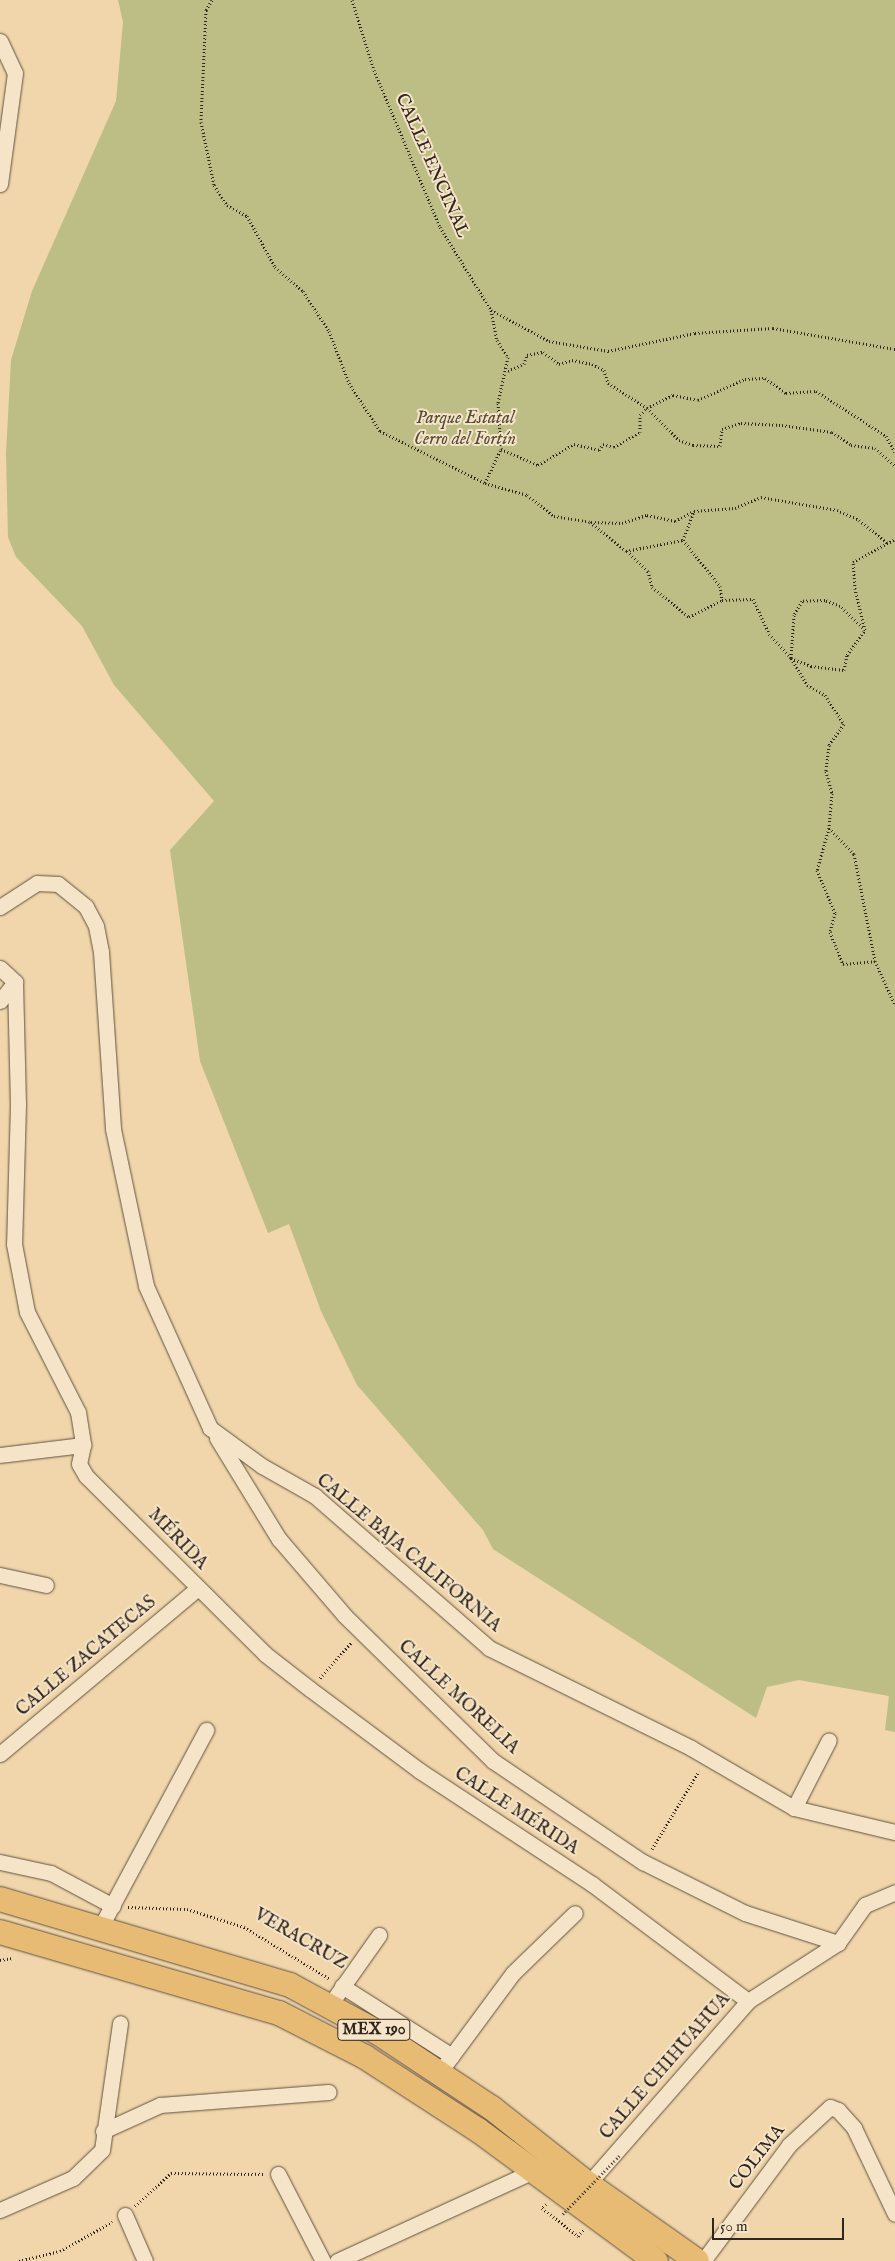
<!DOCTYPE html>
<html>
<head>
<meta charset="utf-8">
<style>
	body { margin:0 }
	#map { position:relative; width:895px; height:2261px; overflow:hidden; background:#f0d6aa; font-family:"IM FELL English",serif }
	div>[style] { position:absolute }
	.green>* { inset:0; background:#bdbd86 }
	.path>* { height:3px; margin-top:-1.5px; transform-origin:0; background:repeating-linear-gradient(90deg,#31261d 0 1px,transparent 0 3.5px) }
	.roads { filter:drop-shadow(0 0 1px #615240) drop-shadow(0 0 1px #615240) }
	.street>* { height:15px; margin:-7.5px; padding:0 7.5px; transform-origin:7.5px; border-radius:7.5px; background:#f5e4c8 }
	.primary>* { height:24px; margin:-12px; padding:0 12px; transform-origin:12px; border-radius:12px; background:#e8bb75 }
	.path-bridge>* { height:3px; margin-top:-1.5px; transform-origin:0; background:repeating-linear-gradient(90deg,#31261d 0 1px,transparent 0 3.5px) }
	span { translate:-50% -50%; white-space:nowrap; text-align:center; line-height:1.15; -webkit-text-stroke:4px #f5e4c8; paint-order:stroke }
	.shield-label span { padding:1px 4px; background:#f5e4c8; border:1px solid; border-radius:4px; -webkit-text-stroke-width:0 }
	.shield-label { font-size:16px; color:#31261d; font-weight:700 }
	.street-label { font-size:18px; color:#31261d }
	.park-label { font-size:18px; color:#544c37; font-style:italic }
	.scale { position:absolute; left:712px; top:2218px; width:132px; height:22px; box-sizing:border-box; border:2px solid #31261d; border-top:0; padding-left:6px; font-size:15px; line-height:18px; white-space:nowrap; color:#31261d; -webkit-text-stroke:4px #f5e4c8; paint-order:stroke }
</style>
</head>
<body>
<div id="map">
	<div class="green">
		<div style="clip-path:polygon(118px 0,895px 0,895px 1732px,885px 1730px,889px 1696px,799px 1680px,767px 1687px,756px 1718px,493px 1549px,483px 1530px,357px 1385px,321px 1311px,289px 1224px,268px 1233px,200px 1061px,170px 850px,214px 801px,114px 685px,82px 626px,16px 557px,8px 537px,6px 453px,11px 360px,32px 291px,116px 101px,123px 22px)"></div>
	</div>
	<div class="path">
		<div style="left:212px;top:0;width:12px;rotate:121deg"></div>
		<div style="left:206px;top:10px;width:112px;rotate:92.6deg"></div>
		<div style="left:201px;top:122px;width:64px;rotate:78.3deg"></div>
		<div style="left:214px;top:185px;width:24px;rotate:57deg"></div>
		<div style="left:227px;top:205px;width:23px;rotate:29deg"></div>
		<div style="left:247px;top:216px;width:58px;rotate:61.2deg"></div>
		<div style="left:275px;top:267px;width:37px;rotate:41deg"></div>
		<div style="left:303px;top:291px;width:48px;rotate:57deg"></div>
		<div style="left:329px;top:331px;width:56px;rotate:69deg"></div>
		<div style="left:349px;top:383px;width:57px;rotate:57.1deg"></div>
		<div style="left:380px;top:431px;width:117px;rotate:26.3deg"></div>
		<div style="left:485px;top:483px;width:44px;rotate:15.9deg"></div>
		<div style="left:527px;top:495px;width:34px;rotate:38deg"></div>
		<div style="left:554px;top:516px;width:36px;rotate:9deg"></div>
		<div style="left:590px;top:522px;width:46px;rotate:38.9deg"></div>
		<div style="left:626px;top:551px;width:58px;rotate:-10.9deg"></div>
		<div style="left:683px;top:540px;width:59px;rotate:51.2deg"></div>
		<div style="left:720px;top:586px;width:14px;rotate:82deg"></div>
		<div style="left:722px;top:600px;width:31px;rotate:-2deg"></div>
		<div style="left:753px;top:599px;width:38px;rotate:65deg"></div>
		<div style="left:769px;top:634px;width:33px;rotate:47deg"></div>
		<div style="left:791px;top:658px;width:31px;rotate:59deg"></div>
		<div style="left:807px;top:685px;width:21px;rotate:29deg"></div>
		<div style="left:825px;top:695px;width:35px;rotate:57deg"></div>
		<div style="left:844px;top:724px;width:26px;rotate:126deg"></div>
		<div style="left:829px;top:745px;width:26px;rotate:97deg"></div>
		<div style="left:826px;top:771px;width:23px;rotate:75deg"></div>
		<div style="left:832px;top:793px;width:35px;rotate:95deg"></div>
		<div style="left:829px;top:828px;width:36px;rotate:46deg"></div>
		<div style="left:854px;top:854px;width:109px;rotate:78.9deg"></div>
		<div style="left:875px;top:961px;width:48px;rotate:65.6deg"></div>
		<div style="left:352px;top:0;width:73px;rotate:72.6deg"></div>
		<div style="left:374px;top:70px;width:170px;rotate:67.2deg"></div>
		<div style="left:440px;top:227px;width:97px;rotate:58.4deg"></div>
		<div style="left:491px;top:310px;width:66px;rotate:28.1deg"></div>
		<div style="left:549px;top:341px;width:60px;rotate:9.6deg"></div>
		<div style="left:608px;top:351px;width:89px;rotate:-11.7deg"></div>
		<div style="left:695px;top:333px;width:78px;rotate:-3.7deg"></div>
		<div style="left:773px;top:328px;width:124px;rotate:9.8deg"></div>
		<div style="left:491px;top:310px;width:31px;rotate:79deg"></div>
		<div style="left:497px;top:340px;width:20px;rotate:57deg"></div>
		<div style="left:508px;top:357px;width:47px;rotate:102.3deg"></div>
		<div style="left:498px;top:403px;width:46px;rotate:86.3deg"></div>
		<div style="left:508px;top:371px;width:17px;rotate:-24deg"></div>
		<div style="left:524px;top:364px;width:9px;rotate:-72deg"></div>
		<div style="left:527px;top:355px;width:16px;rotate:-11deg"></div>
		<div style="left:543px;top:352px;width:20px;rotate:37deg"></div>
		<div style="left:559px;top:364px;width:14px;rotate:-17deg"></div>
		<div style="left:572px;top:360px;width:20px;rotate:11deg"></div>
		<div style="left:592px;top:364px;width:13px;rotate:27deg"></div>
		<div style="left:604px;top:370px;width:14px;rotate:73deg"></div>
		<div style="left:608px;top:383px;width:46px;rotate:32.7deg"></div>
		<div style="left:647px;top:408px;width:45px;rotate:45deg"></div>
		<div style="left:679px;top:440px;width:15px;rotate:20deg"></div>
		<div style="left:693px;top:445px;width:27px;rotate:2deg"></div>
		<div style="left:720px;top:446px;width:17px;rotate:-83deg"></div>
		<div style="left:722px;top:429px;width:20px;rotate:-18deg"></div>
		<div style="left:741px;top:423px;width:41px;rotate:2.8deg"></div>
		<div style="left:782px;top:425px;width:50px;rotate:8deg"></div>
		<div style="left:832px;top:432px;width:23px;rotate:34deg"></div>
		<div style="left:851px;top:445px;width:24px;rotate:7deg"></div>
		<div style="left:875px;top:448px;width:27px;rotate:42deg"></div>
		<div style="left:485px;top:483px;width:38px;rotate:-65deg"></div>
		<div style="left:501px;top:449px;width:40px;rotate:23.4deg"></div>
		<div style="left:538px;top:465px;width:42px;rotate:-30.3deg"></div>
		<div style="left:574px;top:444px;width:26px;rotate:13deg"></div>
		<div style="left:599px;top:450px;width:7px;rotate:-56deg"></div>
		<div style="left:603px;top:444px;width:11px;rotate:15deg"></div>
		<div style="left:614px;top:447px;width:30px;rotate:-30deg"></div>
		<div style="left:640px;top:432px;width:17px;rotate:-90deg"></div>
		<div style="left:640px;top:415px;width:10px;rotate:-45deg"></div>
		<div style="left:647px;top:408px;width:29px;rotate:-27deg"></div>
		<div style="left:673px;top:395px;width:25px;rotate:11deg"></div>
		<div style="left:698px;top:400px;width:51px;rotate:-24.1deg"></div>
		<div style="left:745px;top:379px;width:20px;rotate:-3deg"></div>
		<div style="left:765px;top:378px;width:26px;rotate:36deg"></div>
		<div style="left:786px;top:393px;width:30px;rotate:-4deg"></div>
		<div style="left:816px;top:391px;width:83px;rotate:32.7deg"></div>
		<div style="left:886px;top:436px;width:18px;rotate:61deg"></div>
		<div style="left:591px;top:522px;width:31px;rotate:2deg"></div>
		<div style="left:622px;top:523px;width:26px;rotate:-18deg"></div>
		<div style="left:647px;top:515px;width:29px;rotate:12deg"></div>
		<div style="left:675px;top:521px;width:21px;rotate:-28deg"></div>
		<div style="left:694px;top:511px;width:41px;rotate:-4.2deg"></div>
		<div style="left:735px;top:508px;width:28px;rotate:-23deg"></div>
		<div style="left:761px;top:497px;width:77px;rotate:9.7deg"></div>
		<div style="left:837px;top:510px;width:24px;rotate:24deg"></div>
		<div style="left:859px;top:520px;width:36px;rotate:39deg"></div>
		<div style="left:683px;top:540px;width:31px;rotate:-69deg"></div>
		<div style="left:627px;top:551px;width:29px;rotate:44deg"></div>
		<div style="left:648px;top:571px;width:16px;rotate:76deg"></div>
		<div style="left:652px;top:587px;width:48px;rotate:39deg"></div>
		<div style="left:689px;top:617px;width:37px;rotate:-27deg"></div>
		<div style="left:865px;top:630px;width:35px;rotate:-136deg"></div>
		<div style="left:840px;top:606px;width:16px;rotate:-158deg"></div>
		<div style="left:825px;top:600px;width:23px;rotate:178deg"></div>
		<div style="left:802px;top:601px;width:16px;rotate:120deg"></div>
		<div style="left:794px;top:615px;width:43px;rotate:94deg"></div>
		<div style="left:791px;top:658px;width:22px;rotate:22deg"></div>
		<div style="left:811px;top:666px;width:33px;rotate:7deg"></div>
		<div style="left:844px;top:670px;width:15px;rotate:-79deg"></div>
		<div style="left:847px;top:655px;width:31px;rotate:-54deg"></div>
		<div style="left:865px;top:630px;width:42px;rotate:-103.7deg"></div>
		<div style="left:855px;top:589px;width:27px;rotate:-94deg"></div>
		<div style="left:853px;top:562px;width:48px;rotate:-28.7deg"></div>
		<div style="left:829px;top:828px;width:44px;rotate:105.9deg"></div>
		<div style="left:817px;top:870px;width:47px;rotate:67.3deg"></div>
		<div style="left:835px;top:913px;width:20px;rotate:105deg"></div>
		<div style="left:830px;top:932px;width:35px;rotate:68deg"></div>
		<div style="left:843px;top:964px;width:32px;rotate:-5deg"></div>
		<div style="left:320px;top:1678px;width:47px;rotate:-48.5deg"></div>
		<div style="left:652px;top:1849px;width:91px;rotate:-58.9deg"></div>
		<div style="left:128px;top:1907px;width:59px;rotate:1.9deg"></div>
		<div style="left:187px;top:1909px;width:60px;rotate:17.5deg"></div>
		<div style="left:244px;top:1927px;width:100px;rotate:31.2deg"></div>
		<div style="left:0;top:1960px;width:13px;rotate:-9deg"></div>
		<div style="left:546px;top:2204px;width:6px;rotate:135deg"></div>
		<div style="left:542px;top:2208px;width:46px;rotate:37.9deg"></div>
		<div style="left:578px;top:2236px;width:8px;rotate:-50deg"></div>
		<div style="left:135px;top:2206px;width:49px;rotate:-42.5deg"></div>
		<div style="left:171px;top:2173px;width:93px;rotate:0.6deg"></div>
		<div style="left:19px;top:2261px;width:42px;rotate:-13.7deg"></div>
		<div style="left:60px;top:2251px;width:60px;rotate:-29.1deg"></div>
	</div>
	<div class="roads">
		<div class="street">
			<div style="left:0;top:41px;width:35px;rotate:65deg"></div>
			<div style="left:15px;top:73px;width:112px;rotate:97.7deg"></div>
			<div style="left:0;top:907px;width:44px;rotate:-33deg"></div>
			<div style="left:37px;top:883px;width:21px;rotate:3deg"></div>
			<div style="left:58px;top:884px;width:36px;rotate:39deg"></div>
			<div style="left:86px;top:907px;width:21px;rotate:62deg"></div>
			<div style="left:96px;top:926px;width:26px;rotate:79deg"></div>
			<div style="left:101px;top:952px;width:177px;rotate:86.1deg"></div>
			<div style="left:113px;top:1129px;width:160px;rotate:78.1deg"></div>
			<div style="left:146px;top:1286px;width:156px;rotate:65.7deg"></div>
			<div style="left:210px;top:1428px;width:64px;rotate:36.2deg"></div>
			<div style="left:262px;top:1466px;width:61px;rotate:29.5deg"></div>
			<div style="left:315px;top:1496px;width:231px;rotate:41.1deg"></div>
			<div style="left:489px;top:1648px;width:225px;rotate:26.3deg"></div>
			<div style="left:691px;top:1748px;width:119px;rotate:30.2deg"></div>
			<div style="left:794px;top:1808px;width:104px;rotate:13.4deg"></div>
			<div style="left:0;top:968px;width:21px;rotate:43deg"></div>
			<div style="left:15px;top:982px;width:24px;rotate:128deg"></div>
			<div style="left:15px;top:982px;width:122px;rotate:88.6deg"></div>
			<div style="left:18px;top:1104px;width:140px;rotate:91.6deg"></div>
			<div style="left:14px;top:1244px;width:69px;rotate:79.2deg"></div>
			<div style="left:27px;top:1312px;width:112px;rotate:63deg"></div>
			<div style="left:78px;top:1412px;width:33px;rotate:81deg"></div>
			<div style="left:83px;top:1445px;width:19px;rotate:102deg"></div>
			<div style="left:79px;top:1464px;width:14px;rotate:60deg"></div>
			<div style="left:86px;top:1476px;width:252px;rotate:44.8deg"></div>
			<div style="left:265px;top:1654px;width:57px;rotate:37.9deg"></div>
			<div style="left:310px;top:1689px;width:137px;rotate:36.7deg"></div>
			<div style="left:420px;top:1771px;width:206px;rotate:33.3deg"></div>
			<div style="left:592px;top:1884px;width:195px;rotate:36.9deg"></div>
			<div style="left:217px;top:1438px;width:119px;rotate:58.5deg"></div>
			<div style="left:279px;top:1539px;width:101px;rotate:49.4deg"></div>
			<div style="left:345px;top:1616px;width:207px;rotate:44.4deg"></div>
			<div style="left:493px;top:1761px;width:181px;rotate:34deg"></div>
			<div style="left:643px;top:1862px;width:114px;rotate:26.6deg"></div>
			<div style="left:745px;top:1913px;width:98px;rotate:17.9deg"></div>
			<div style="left:0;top:1455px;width:84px;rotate:-6.9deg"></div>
			<div style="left:0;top:1575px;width:47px;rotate:12.3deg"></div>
			<div style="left:0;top:1754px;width:258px;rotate:-40deg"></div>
			<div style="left:794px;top:1808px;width:76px;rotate:-62.8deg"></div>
			<div style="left:0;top:1862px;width:52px;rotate:12.2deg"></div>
			<div style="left:51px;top:1873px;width:70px;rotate:28deg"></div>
			<div style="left:100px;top:1928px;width:225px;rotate:-61.8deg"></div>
			<div style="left:342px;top:1986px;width:130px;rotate:32.5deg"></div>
			<div style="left:329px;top:2006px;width:87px;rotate:-54.8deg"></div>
			<div style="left:439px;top:2073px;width:124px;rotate:-53.5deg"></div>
			<div style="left:513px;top:1973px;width:86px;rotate:-44.1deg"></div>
			<div style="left:103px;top:2131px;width:63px;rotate:-24.5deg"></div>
			<div style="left:160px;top:2105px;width:169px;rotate:-4.4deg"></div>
			<div style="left:278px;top:2174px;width:98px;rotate:62.7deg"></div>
			<div style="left:588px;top:2184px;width:243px;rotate:-48.8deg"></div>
			<div style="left:748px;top:2001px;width:107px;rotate:-32.8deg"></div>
			<div style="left:838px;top:1943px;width:47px;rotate:-54.6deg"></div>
			<div style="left:865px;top:1905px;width:33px;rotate:-23deg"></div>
			<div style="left:0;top:2210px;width:80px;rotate:-23.7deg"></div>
			<div style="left:73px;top:2178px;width:40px;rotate:-44deg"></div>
			<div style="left:102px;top:2150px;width:128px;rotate:-81.9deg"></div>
			<div style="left:125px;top:2215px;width:50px;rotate:66.5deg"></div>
			<div style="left:337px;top:2261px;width:217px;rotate:-24.6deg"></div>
			<div style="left:703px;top:2261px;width:144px;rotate:-53.4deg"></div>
			<div style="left:789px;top:2145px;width:56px;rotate:-42.8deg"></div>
			<div style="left:830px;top:2107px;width:9px;rotate:21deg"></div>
			<div style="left:838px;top:2110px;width:24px;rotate:48deg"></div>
			<div style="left:854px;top:2128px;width:95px;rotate:64.5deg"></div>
		</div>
		<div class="primary">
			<div style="left:0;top:1899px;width:302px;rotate:16.5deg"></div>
			<div style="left:290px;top:1985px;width:99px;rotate:28.4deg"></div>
			<div style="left:377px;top:2032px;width:138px;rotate:33.5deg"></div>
			<div style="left:492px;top:2108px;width:122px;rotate:38.4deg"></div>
			<div style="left:588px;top:2184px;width:133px;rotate:35.2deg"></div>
			<div style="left:0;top:1932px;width:291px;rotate:16.2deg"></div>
			<div style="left:279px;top:2013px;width:97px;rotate:27.1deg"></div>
			<div style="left:365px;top:2057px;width:135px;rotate:32.9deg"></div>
			<div style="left:478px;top:2130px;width:221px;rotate:36.4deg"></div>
		</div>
	</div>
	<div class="path-bridge">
		<div style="left:563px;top:2214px;width:83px;rotate:-46deg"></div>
	</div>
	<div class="shield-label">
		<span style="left:374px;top:2030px">MEX 190</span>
	</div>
	<div class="street-label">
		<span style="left:431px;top:166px;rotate:66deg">CALLE ENCINAL</span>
		<span style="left:177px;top:1540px;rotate:46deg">MÉRIDA</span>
		<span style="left:408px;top:1554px;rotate:40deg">CALLE BAJA CALIFORNIA</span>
		<span style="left:87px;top:1657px;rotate:-40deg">CALLE ZACATECAS</span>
		<span style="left:458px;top:1698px;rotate:43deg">CALLE MORELIA</span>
		<span style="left:516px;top:1812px;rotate:33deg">CALLE MÉRIDA</span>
		<span style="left:300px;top:1940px;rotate:30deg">VERACRUZ</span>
		<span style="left:666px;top:2067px;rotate:-49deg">CALLE CHIHUAHUA</span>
		<span style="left:758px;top:2158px;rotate:-52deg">COLIMA</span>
	</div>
	<div class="park-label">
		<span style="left:465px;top:430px">Parque Estatal<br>Cerro del Fortín</span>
	</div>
	<div class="scale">50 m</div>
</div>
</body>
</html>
